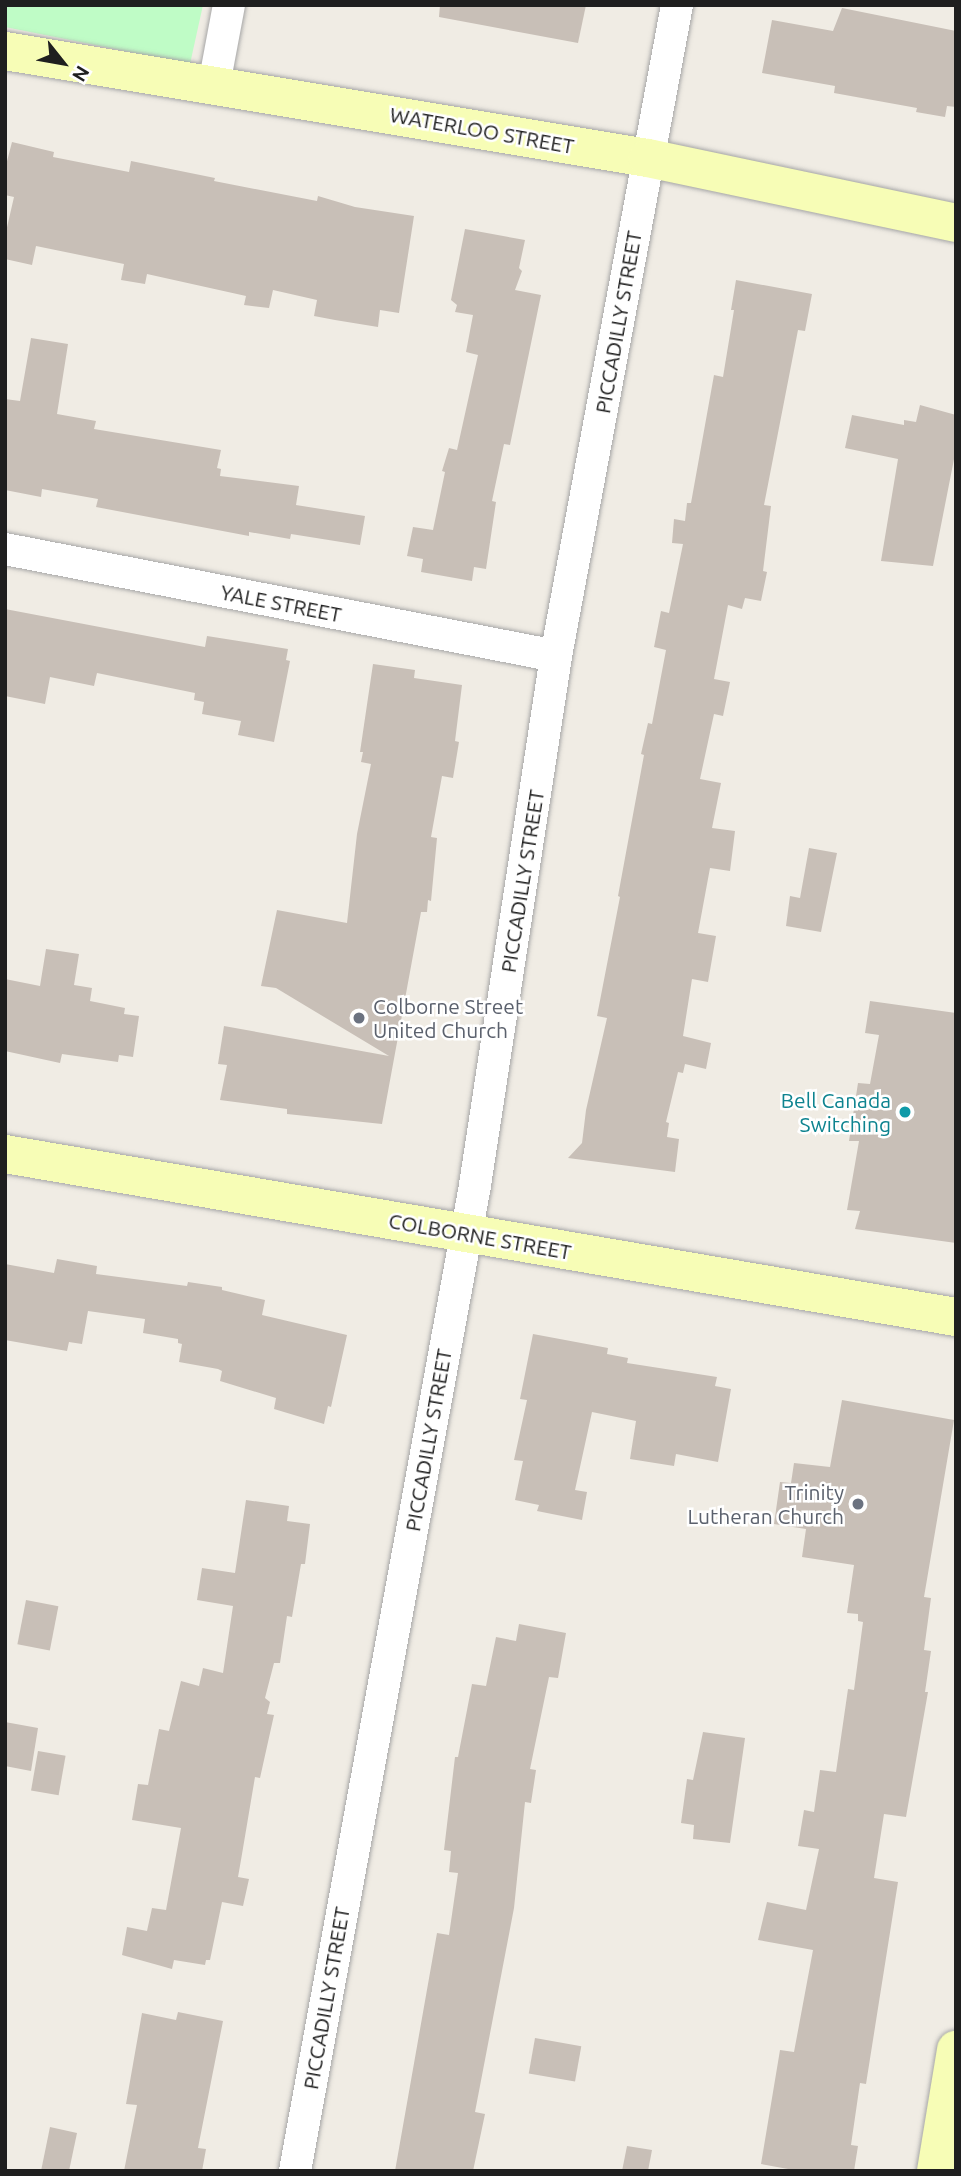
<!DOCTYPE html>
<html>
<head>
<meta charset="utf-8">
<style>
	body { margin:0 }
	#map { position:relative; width:961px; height:2176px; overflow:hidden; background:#f0ece4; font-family:Ubuntu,sans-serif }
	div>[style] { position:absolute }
	.park>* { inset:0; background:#bffcc6 }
	.building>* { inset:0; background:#c8bfb7; transform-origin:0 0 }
	.roads { filter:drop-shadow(0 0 2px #a6a6a6) drop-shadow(0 0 2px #a6a6a6) }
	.street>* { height:32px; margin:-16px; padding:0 16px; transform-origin:16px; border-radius:16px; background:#fff }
	.secondary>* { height:38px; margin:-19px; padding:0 19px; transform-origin:19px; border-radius:19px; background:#f7fdb6 }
	.dots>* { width:19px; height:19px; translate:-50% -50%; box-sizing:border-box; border:4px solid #fff; border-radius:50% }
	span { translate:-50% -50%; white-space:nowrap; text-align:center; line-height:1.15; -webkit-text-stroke:5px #fff; paint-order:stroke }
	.street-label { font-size:21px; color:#1f1f1f }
	.worship-label { font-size:21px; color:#5b616d }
	.left { translate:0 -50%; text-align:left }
	.right { translate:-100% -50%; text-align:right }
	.culture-label { font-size:21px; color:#0d838f }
	.frame { position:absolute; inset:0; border:7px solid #1f1f1f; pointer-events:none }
	.north { position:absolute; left:28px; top:28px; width:70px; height:70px; -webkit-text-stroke:5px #fff; paint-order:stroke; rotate:121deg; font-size:19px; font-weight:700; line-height:28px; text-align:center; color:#1f1f1f }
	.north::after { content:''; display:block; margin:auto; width:24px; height:32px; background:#1f1f1f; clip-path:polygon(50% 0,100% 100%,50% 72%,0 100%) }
</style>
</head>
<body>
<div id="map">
	<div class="park">
		<div style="clip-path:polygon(5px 5px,203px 5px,190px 64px,5px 27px)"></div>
	</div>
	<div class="building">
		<div style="clip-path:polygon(440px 5px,586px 5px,578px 43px,439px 17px)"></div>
		<div style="clip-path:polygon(842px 8px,956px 31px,956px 107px,947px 106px,945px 117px,916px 112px,917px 108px,834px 93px,835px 86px,762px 73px,772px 20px,833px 31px)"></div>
		<div style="clip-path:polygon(12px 142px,54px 152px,53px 157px,129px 172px,131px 161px,215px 178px,214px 181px,317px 201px,318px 196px,355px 207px,414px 216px,399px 313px,380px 310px,378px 327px,335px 320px,314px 316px,317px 300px,273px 290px,269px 308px,244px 305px,246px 296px,147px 274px,145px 284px,121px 280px,124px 264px,36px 246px,32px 265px,5px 259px,5px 236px,14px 197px,5px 195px,5px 169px)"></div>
		<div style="clip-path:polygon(465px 229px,525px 240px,519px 268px,522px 271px,515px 290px,541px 295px,510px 445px,504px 444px,492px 501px,496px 502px,486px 569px,474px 567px,472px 581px,421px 572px,423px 559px,407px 556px,413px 527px,433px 530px,445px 472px,442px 471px,449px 448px,457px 450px,478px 355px,466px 352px,473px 315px,455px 312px,457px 305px,451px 300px)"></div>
		<div style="clip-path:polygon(736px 280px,812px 294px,805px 331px,798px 330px,764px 505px,771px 506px,763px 571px,767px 572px,761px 601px,745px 598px,742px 609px,728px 605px,714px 679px,730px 682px,723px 716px,714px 714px,700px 779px,721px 783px,712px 828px,735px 831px,730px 871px,710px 868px,698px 933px,716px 936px,708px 982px,692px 979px,683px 1036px,711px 1043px,706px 1069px,685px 1064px,683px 1073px,678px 1072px,666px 1122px,669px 1123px,667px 1137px,679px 1139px,675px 1172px,568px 1158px,582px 1143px,586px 1110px,607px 1018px,597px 1016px,620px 897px,618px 896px,644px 755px,641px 754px,648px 723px,652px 724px,666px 650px,654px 647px,661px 611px,669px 613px,683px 544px,672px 543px,674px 519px,685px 521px,687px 503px,691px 503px,714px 375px,723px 377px,734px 310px,731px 310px)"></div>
		<div style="clip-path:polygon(31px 338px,68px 344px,57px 414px,96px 421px,94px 429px,221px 450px,217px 468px,221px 469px,220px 476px,299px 486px,296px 505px,365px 516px,360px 545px,291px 534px,290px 539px,249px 532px,249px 536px,96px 507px,98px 499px,42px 489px,41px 497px,5px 490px,5px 399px,20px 401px)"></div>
		<div style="clip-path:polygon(920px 405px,956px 415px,956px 449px,933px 566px,881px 561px,898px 459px,845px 448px,852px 415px,904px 425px,904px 420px,916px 422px)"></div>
		<div style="clip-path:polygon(5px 609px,205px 647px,207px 636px,288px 649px,286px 660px,290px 661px,274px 742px,238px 735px,241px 721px,202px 714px,204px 702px,194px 700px,195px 693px,97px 673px,94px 686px,50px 677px,45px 704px,5px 696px)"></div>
		<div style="clip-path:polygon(373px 664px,415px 670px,414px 678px,462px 685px,455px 741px,459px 742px,453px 778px,442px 776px,431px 837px,437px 838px,431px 901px,428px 900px,427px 912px,421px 912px,382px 1124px,287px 1114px,287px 1109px,220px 1100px,227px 1065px,218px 1064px,224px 1026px,389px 1056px,276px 988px,261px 986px,277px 910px,347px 923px,357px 834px,371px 764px,361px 762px,363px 752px,360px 752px)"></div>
		<div style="clip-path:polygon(809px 848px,837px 853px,821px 932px,786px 926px,790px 896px,800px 898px)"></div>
		<div style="clip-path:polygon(46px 949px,79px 954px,74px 985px,92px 988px,90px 1001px,125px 1008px,124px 1014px,139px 1016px,133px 1057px,119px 1055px,118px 1062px,62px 1054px,60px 1063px,5px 1051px,5px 979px,40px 986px)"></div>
		<div style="clip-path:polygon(870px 1001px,956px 1013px,956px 1243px,855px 1229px,860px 1211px,847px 1210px,859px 1141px,849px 1141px,858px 1083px,870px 1084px,879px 1035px,865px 1033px)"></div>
		<div style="clip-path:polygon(57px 1259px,97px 1266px,96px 1274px,187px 1286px,188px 1282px,222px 1287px,222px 1290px,265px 1300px,262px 1315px,347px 1335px,331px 1407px,328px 1406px,324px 1424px,274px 1409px,276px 1398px,220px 1381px,222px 1371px,218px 1369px,179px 1362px,182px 1344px,178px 1343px,178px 1339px,143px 1333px,145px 1319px,88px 1311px,82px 1344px,69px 1342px,67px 1351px,5px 1340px,5px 1264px,54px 1273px)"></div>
		<div style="clip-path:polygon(533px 1334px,608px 1348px,607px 1354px,628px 1358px,627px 1363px,717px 1377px,715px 1386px,731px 1389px,718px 1462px,676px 1454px,674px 1466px,630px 1459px,636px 1421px,592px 1412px,575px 1490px,587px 1492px,582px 1520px,537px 1511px,539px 1505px,515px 1500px,523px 1461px,514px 1460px,527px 1400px,520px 1399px)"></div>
		<div style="clip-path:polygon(842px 1400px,954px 1420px,924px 1597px,931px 1598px,924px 1650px,931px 1651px,925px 1692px,928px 1692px,906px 1817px,884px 1814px,874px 1878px,898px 1882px,866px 2084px,860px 2083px,851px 2145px,858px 2146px,854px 2171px,799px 2171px,761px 2164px,780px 2050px,794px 2052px,813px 1950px,758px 1940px,767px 1902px,806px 1910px,819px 1849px,798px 1846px,804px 1810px,814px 1812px,820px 1770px,836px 1772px,848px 1689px,854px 1690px,863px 1622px,858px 1621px,858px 1614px,847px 1613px,854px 1565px,802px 1557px,806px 1529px,774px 1524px,780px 1482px,791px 1483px,794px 1463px,830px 1467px)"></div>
		<div style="clip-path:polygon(246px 1500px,289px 1506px,287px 1521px,310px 1524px,305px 1564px,301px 1564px,292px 1617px,287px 1616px,280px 1663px,274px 1663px,265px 1698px,270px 1702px,267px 1714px,274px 1715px,260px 1778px,255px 1777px,241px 1860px,238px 1877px,249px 1879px,243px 1906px,222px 1902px,210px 1960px,206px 1960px,205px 1965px,174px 1960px,172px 1969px,122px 1955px,127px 1927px,147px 1931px,152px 1908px,166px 1910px,181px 1828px,132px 1820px,138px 1784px,148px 1785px,159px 1729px,169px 1731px,181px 1681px,199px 1686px,203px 1668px,223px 1673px,233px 1606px,197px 1600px,202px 1568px,235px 1573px)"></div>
		<div style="left:26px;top:1600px;width:33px;height:45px;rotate:11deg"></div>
		<div style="clip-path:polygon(519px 1624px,566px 1633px,558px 1678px,549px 1677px,530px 1769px,536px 1770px,531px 1803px,525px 1802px,514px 1908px,475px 2112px,485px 2114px,473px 2171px,395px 2171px,437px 1933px,449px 1935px,458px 1873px,449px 1872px,451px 1851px,444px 1850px,455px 1757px,458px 1757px,472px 1684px,486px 1686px,496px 1637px,516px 1641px)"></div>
		<div style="clip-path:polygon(5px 1722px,38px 1728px,31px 1771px,5px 1766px)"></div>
		<div style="clip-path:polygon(703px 1732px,745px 1738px,730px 1843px,693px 1839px,694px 1825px,681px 1823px,687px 1779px,693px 1780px)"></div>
		<div style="left:38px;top:1751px;width:28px;height:40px;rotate:10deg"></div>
		<div style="clip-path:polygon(178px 2012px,223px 2021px,198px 2148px,206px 2149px,202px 2171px,124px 2171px,137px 2105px,126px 2104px,142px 2013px,176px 2020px)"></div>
		<div style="left:535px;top:2038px;width:47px;height:36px;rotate:10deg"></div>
		<div style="clip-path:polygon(50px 2127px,77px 2133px,69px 2171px,41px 2171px)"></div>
		<div style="clip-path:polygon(627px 2146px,652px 2150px,648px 2171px,622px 2171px)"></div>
	</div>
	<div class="roads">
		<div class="street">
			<div style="left:214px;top:85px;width:81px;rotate:-79.4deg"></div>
			<div style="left:5px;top:549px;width:561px;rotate:10.99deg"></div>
			<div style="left:295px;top:2171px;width:1002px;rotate:-79.65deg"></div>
			<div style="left:475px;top:1185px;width:535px;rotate:-81.29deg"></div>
			<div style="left:556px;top:656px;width:662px;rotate:-79.47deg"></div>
		</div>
		<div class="secondary">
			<div style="left:5px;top:51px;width:652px;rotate:9.45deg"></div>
			<div style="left:648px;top:158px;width:315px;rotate:11.9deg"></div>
			<div style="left:5px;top:1154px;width:965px;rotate:9.73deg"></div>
			<div style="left:936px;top:2171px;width:123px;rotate:-80.6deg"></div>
		</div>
	</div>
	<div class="dots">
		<div style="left:359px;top:1018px;background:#6b7280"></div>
		<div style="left:905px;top:1112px;background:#0f9aa8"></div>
		<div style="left:858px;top:1504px;background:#6b7280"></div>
	</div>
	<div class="street-label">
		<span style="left:482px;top:130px;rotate:10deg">WATERLOO STREET</span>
		<span style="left:618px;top:322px;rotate:-80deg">PICCADILLY STREET</span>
		<span style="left:281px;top:603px;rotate:11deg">YALE STREET</span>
		<span style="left:522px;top:881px;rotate:-81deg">PICCADILLY STREET</span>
		<span style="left:480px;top:1236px;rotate:10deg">COLBORNE STREET</span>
		<span style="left:428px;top:1440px;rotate:-80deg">PICCADILLY STREET</span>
		<span style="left:326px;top:1998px;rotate:-80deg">PICCADILLY STREET</span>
	</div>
	<div class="worship-label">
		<span class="left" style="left:373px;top:1018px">Colborne Street<br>United Church</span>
		<span class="right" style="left:844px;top:1504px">Trinity<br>Lutheran Church</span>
	</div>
	<div class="culture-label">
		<span class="right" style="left:891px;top:1112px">Bell Canada<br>Switching</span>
	</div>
	<div class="frame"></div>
	<div class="north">N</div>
</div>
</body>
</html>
